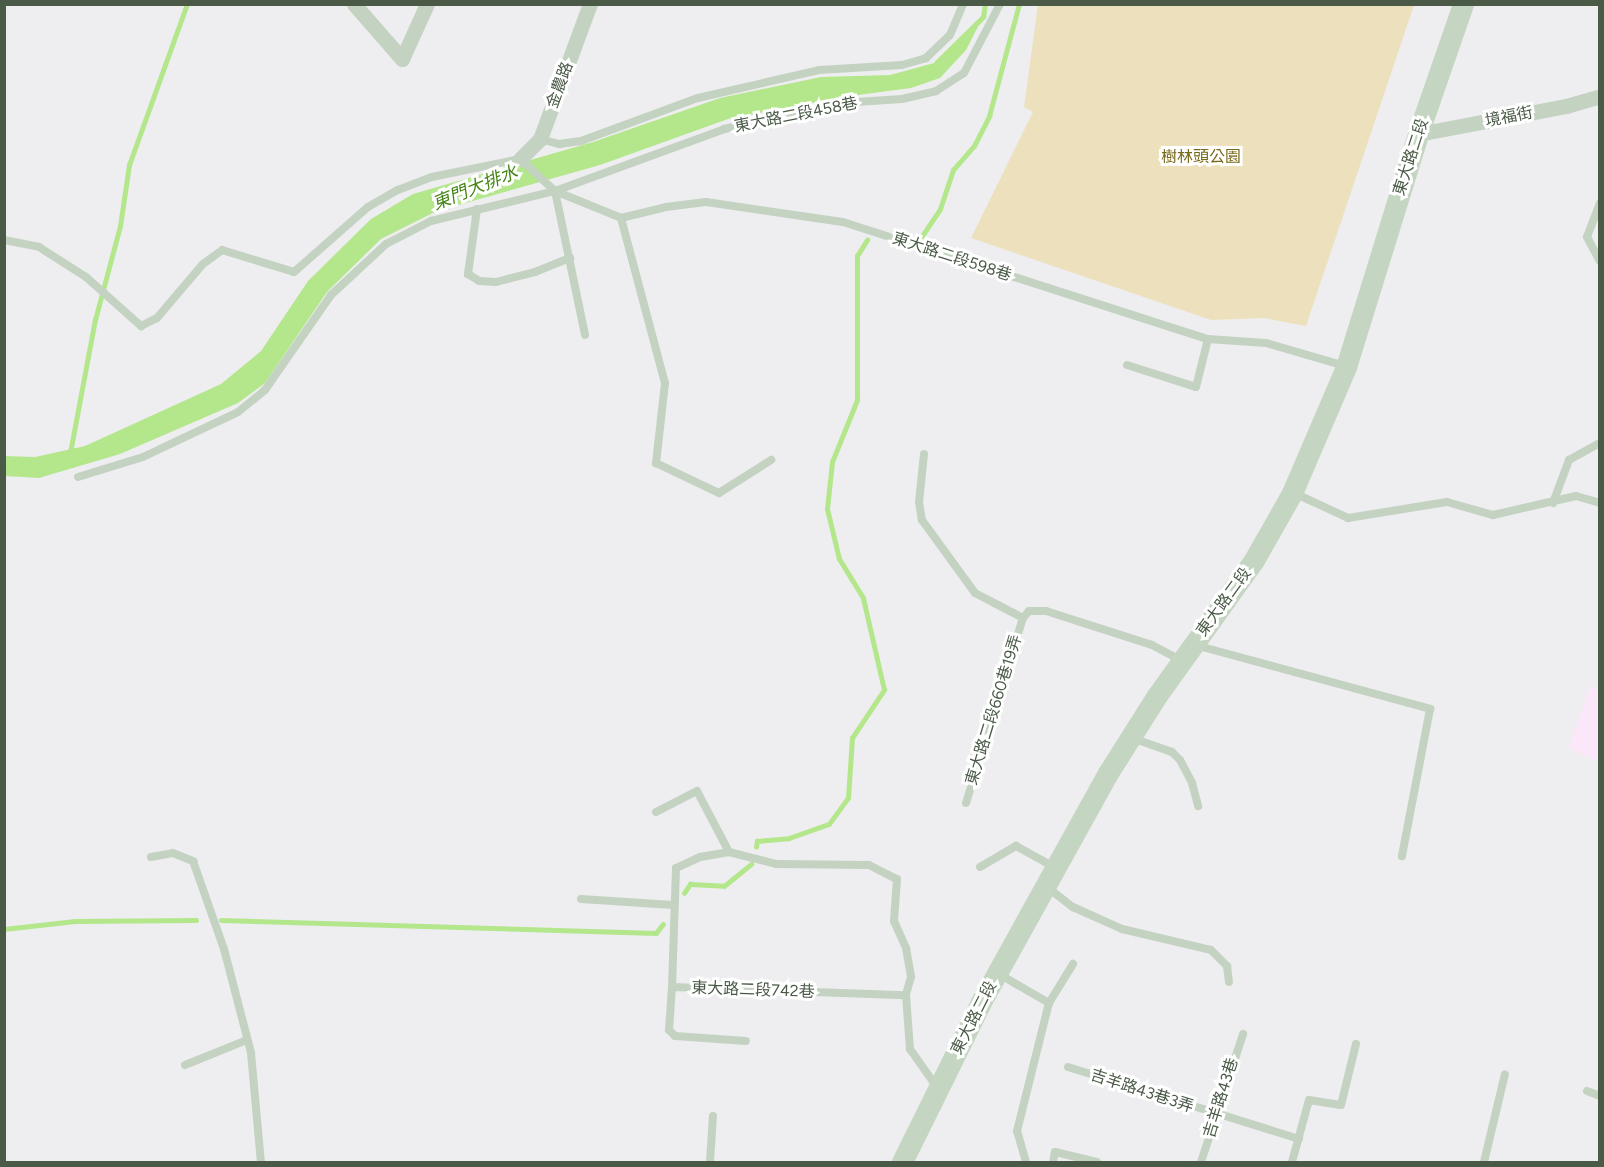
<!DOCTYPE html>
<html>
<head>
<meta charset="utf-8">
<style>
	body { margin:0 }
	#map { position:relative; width:1604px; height:1167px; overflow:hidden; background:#eeeef0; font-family:Figtree,"Noto Sans TC",sans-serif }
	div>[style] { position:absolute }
	.commercial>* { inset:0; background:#fbe7f9 }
	.green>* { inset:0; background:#ece0bd }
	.water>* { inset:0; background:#b4e78c }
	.stream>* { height:4.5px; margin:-2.25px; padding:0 2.25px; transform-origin:2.25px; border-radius:2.25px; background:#b4e78c }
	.service>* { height:8px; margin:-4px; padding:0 4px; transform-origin:4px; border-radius:4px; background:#c4d2c2 }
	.minor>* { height:15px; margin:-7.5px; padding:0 7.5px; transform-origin:7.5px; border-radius:7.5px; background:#c4d2c2 }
	.secondary>* { height:21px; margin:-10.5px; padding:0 10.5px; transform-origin:10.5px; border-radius:10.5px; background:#c4d6c1 }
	span { translate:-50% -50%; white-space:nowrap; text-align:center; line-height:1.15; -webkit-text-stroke:6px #fff; paint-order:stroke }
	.street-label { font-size:16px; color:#4a5a47 }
	.park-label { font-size:16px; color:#786a1b }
	.water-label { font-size:18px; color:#448413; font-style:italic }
	.frame { position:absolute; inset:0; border:6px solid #4a5a47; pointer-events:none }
</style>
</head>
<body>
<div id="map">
	<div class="commercial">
		<div style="clip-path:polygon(1590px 686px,1599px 690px,1599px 762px,1569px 748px)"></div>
	</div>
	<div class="green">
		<div style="clip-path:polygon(1038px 5px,1414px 5px,1306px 326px,1264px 318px,1211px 320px,971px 238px,1033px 112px,1024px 107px)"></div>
	</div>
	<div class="water">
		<div style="clip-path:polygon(983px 17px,966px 50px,940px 78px,911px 88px,843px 97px,728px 119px,600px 165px,437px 211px,381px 239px,327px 292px,265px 383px,238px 403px,120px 454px,39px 478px,5px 476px,5px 456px,35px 457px,85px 446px,221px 384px,261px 351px,308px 281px,371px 219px,413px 194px,593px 142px,720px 98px,821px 77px,890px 75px,938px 62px)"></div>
	</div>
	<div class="stream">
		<div style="left:936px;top:63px;width:66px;rotate:-44.4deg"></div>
		<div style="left:983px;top:17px;width:13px;rotate:-81deg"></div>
		<div style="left:922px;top:236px;width:32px;rotate:-56deg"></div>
		<div style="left:940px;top:209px;width:41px;rotate:-71.6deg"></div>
		<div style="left:953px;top:170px;width:32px;rotate:-49deg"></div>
		<div style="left:974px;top:146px;width:34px;rotate:-63deg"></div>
		<div style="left:989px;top:116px;width:116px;rotate:-75deg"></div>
		<div style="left:70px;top:453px;width:135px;rotate:-79.4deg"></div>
		<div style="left:95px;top:320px;width:97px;rotate:-75.1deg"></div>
		<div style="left:120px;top:226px;width:62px;rotate:-81.6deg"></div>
		<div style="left:129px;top:165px;width:171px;rotate:-70.2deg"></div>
		<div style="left:756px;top:847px;width:6px;rotate:-81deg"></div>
		<div style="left:757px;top:841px;width:32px;rotate:-5deg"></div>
		<div style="left:789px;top:838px;width:42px;rotate:-19.3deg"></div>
		<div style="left:829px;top:824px;width:32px;rotate:-54deg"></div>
		<div style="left:848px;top:798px;width:60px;rotate:-86.2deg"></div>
		<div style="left:852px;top:738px;width:58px;rotate:-56.3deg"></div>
		<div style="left:884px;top:690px;width:94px;rotate:-102.9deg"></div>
		<div style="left:863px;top:598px;width:46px;rotate:-121.6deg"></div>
		<div style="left:839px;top:559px;width:51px;rotate:-103.5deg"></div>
		<div style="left:827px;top:509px;width:47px;rotate:-83.9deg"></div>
		<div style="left:832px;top:462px;width:67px;rotate:-68deg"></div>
		<div style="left:857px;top:400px;width:144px;rotate:-90deg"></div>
		<div style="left:857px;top:256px;width:19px;rotate:-58deg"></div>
		<div style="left:684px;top:893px;width:11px;rotate:-56deg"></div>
		<div style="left:690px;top:884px;width:34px;rotate:3deg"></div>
		<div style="left:724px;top:886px;width:35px;rotate:-39deg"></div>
		<div style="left:221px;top:920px;width:435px;rotate:1.7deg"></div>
		<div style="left:656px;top:933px;width:11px;rotate:-52deg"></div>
		<div style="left:4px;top:929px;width:71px;rotate:-6.4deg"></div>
		<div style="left:75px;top:921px;width:121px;rotate:-0.5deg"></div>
	</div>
	<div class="service">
		<div style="left:540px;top:139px;width:20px;rotate:15deg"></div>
		<div style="left:559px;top:144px;width:22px;rotate:-8deg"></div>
		<div style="left:581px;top:141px;width:125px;rotate:-20.2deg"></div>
		<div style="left:698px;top:98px;width:124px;rotate:-13deg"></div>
		<div style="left:819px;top:70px;width:83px;rotate:-3.4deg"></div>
		<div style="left:902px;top:65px;width:25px;rotate:-16deg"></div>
		<div style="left:926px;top:58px;width:33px;rotate:-44deg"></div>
		<div style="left:950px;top:35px;width:34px;rotate:-67deg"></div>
		<div style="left:555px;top:191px;width:147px;rotate:78.2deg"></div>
		<div style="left:1600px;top:203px;width:36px;rotate:111deg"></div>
		<div style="left:1587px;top:237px;width:27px;rotate:62deg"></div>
		<div style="left:477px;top:209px;width:66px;rotate:97.9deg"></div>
		<div style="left:468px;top:274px;width:13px;rotate:32deg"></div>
		<div style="left:479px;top:281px;width:17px;rotate:3deg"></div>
		<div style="left:496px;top:282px;width:40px;rotate:-14.4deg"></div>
		<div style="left:535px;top:272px;width:38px;rotate:-22deg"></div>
		<div style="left:621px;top:218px;width:171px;rotate:75.1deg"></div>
		<div style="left:665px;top:383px;width:81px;rotate:96.4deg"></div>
		<div style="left:656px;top:463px;width:70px;rotate:25.5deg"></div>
		<div style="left:719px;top:493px;width:62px;rotate:-32.4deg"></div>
		<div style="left:4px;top:240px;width:36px;rotate:11deg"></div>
		<div style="left:39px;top:247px;width:56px;rotate:32.6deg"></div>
		<div style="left:86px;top:277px;width:74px;rotate:41.7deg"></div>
		<div style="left:141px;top:326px;width:18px;rotate:-27deg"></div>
		<div style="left:157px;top:318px;width:71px;rotate:-49.6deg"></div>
		<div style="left:203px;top:264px;width:24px;rotate:-36deg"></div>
		<div style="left:222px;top:250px;width:75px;rotate:17deg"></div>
		<div style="left:294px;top:272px;width:98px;rotate:-41.3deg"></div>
		<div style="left:368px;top:207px;width:34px;rotate:-30deg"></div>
		<div style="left:398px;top:190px;width:36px;rotate:-21deg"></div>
		<div style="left:432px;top:177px;width:90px;rotate:-11.6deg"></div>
		<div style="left:520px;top:159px;width:47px;rotate:42.4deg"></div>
		<div style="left:555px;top:191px;width:71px;rotate:22.2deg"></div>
		<div style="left:621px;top:218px;width:46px;rotate:-13.7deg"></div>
		<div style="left:666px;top:207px;width:40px;rotate:-7.1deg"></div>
		<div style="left:706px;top:202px;width:138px;rotate:8.3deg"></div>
		<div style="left:843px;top:222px;width:383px;rotate:17.8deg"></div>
		<div style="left:1208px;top:339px;width:58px;rotate:3.9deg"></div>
		<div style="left:1266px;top:343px;width:82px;rotate:16.2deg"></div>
		<div style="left:1127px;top:365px;width:72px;rotate:17.7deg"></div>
		<div style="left:1196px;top:387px;width:49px;rotate:-76deg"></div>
		<div style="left:924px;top:454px;width:48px;rotate:95.9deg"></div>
		<div style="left:919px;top:502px;width:18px;rotate:81deg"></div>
		<div style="left:922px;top:520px;width:90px;rotate:54deg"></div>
		<div style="left:975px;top:593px;width:54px;rotate:27.5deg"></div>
		<div style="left:1023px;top:618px;width:9px;rotate:-49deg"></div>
		<div style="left:1029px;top:611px;width:17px"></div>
		<div style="left:1046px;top:611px;width:111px;rotate:17.8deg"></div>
		<div style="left:1152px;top:645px;width:32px;rotate:28deg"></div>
		<div style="left:78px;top:477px;width:68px;rotate:-17.1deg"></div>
		<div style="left:143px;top:457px;width:105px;rotate:-25.3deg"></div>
		<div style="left:238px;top:412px;width:35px;rotate:-39deg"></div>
		<div style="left:265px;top:390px;width:116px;rotate:-55.2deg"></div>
		<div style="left:331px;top:295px;width:75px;rotate:-42.8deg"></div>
		<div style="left:386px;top:244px;width:51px;rotate:-27.1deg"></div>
		<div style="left:431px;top:221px;width:128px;rotate:-13.6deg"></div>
		<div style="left:555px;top:191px;width:180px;rotate:-20.1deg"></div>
		<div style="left:724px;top:129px;width:120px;rotate:-12.5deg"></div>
		<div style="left:841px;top:103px;width:61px;rotate:-3.8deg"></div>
		<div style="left:902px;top:99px;width:35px;rotate:-13deg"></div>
		<div style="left:936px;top:91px;width:33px;rotate:-33deg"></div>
		<div style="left:964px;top:73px;width:78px;rotate:-62.4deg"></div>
		<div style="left:1294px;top:493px;width:60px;rotate:24.8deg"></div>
		<div style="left:1348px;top:518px;width:100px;rotate:-9.2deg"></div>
		<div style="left:1447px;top:502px;width:48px;rotate:15.8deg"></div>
		<div style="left:1493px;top:515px;width:85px;rotate:-12.9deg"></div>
		<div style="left:1576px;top:496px;width:25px;rotate:16deg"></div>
		<div style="left:1553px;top:503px;width:46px;rotate:-69.6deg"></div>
		<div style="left:1569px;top:460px;width:35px;rotate:-29deg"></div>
		<div style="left:1195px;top:645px;width:244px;rotate:15.2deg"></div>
		<div style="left:1430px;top:709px;width:150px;rotate:100.8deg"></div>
		<div style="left:1132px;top:738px;width:42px;rotate:19.3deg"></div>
		<div style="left:1172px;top:752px;width:11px;rotate:45deg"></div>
		<div style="left:1180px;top:760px;width:26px;rotate:62deg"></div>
		<div style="left:1192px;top:783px;width:24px;rotate:75deg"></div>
		<div style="left:966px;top:803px;width:194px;rotate:-72.9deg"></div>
		<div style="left:656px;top:812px;width:46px;rotate:-27.1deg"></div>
		<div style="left:697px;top:791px;width:69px;rotate:62.3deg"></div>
		<div style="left:729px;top:852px;width:49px;rotate:14.3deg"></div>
		<div style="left:776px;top:864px;width:93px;rotate:0.6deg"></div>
		<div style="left:869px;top:865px;width:31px;rotate:27deg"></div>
		<div style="left:897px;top:879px;width:42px;rotate:94.1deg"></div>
		<div style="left:894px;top:921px;width:30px;rotate:66deg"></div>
		<div style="left:906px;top:948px;width:29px;rotate:80deg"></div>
		<div style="left:911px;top:977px;width:19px;rotate:106deg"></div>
		<div style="left:729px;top:852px;width:29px;rotate:170deg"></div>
		<div style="left:700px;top:857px;width:26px;rotate:155deg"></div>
		<div style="left:676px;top:868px;width:119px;rotate:91.9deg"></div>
		<div style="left:672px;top:987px;width:234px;rotate:2deg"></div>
		<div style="left:906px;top:995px;width:54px;rotate:85.8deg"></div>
		<div style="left:910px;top:1049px;width:45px;rotate:54.9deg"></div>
		<div style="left:151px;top:857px;width:22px;rotate:-10deg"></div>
		<div style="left:173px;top:853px;width:22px;rotate:22deg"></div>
		<div style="left:193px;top:861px;width:93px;rotate:70.6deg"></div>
		<div style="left:224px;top:949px;width:107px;rotate:75.4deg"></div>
		<div style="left:251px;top:1053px;width:109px;rotate:84.8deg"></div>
		<div style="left:980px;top:867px;width:42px;rotate:-30.3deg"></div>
		<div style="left:1016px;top:846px;width:43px;rotate:28.9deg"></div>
		<div style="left:1047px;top:887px;width:33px;rotate:38deg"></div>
		<div style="left:1073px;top:907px;width:54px;rotate:24.2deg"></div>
		<div style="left:1122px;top:929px;width:91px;rotate:13.3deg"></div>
		<div style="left:1211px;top:950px;width:23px;rotate:45deg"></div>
		<div style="left:1227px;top:966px;width:16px;rotate:83deg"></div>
		<div style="left:581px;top:899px;width:92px;rotate:3.7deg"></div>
		<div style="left:999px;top:974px;width:58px;rotate:30.1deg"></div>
		<div style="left:1049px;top:1003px;width:46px;rotate:-58.4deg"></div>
		<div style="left:672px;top:987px;width:43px;rotate:94deg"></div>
		<div style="left:669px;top:1030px;width:8px;rotate:45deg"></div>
		<div style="left:675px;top:1036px;width:71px;rotate:4deg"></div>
		<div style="left:185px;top:1065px;width:67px;rotate:-22deg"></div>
		<div style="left:1068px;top:1067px;width:242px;rotate:17.3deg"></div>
		<div style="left:1587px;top:1091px;width:14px;rotate:21deg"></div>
		<div style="left:710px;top:1162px;width:46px;rotate:-86.3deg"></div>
		<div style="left:1026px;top:1162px;width:32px;rotate:-106deg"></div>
		<div style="left:1017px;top:1131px;width:132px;rotate:-76deg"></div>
		<div style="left:1053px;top:1162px;width:10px;rotate:-79deg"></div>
		<div style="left:1055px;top:1152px;width:43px;rotate:13.4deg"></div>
		<div style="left:1201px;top:1162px;width:135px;rotate:-71.8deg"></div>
		<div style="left:1292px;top:1162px;width:64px;rotate:-74.7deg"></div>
		<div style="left:1309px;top:1100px;width:32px;rotate:9deg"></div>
		<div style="left:1341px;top:1105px;width:63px;rotate:-76.2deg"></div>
		<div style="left:1484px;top:1162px;width:90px;rotate:-76.6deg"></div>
	</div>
	<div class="minor">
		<div style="left:354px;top:4px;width:73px;rotate:48.9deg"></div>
		<div style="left:402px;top:59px;width:60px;rotate:-65.6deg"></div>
		<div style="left:1418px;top:134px;width:151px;rotate:-10.7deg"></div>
		<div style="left:1566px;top:106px;width:35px;rotate:-16deg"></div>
		<div style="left:520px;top:159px;width:28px;rotate:-45deg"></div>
		<div style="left:540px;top:139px;width:144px;rotate:-69.7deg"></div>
	</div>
	<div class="secondary">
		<div style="left:902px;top:1162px;width:178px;rotate:-63.7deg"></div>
		<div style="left:981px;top:1002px;width:262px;rotate:-61deg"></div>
		<div style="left:1108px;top:773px;width:90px;rotate:-57.7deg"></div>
		<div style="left:1156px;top:697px;width:168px;rotate:-54.4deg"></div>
		<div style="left:1254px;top:560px;width:77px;rotate:-60.4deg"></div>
		<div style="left:1292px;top:493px;width:137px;rotate:-66.8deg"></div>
		<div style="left:1346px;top:367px;width:244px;rotate:-72.8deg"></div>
		<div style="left:1418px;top:134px;width:138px;rotate:-70.9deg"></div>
	</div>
	<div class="street-label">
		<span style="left:560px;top:85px;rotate:-70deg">金農路</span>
		<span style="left:796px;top:115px;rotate:-11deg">東大路二段458巷</span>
		<span style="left:1509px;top:117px;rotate:-11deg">境福街</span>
		<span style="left:1411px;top:157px;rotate:-72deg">東大路二段</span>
		<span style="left:952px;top:257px;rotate:18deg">東大路二段598巷</span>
		<span style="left:1224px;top:602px;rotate:-54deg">東大路二段</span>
		<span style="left:994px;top:710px;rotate:-73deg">東大路二段660巷19弄</span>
		<span style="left:753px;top:990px;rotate:2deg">東大路二段742巷</span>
		<span style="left:974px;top:1018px;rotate:-63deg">東大路二段</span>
		<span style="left:1142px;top:1091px;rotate:18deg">吉羊路43巷3弄</span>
		<span style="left:1221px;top:1098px;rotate:-73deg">吉羊路43巷</span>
	</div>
	<div class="park-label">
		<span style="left:1201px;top:157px">樹林頭公園</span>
	</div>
	<div class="water-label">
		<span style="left:475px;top:188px;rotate:-22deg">東門大排水</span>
	</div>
	<div class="frame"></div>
</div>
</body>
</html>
